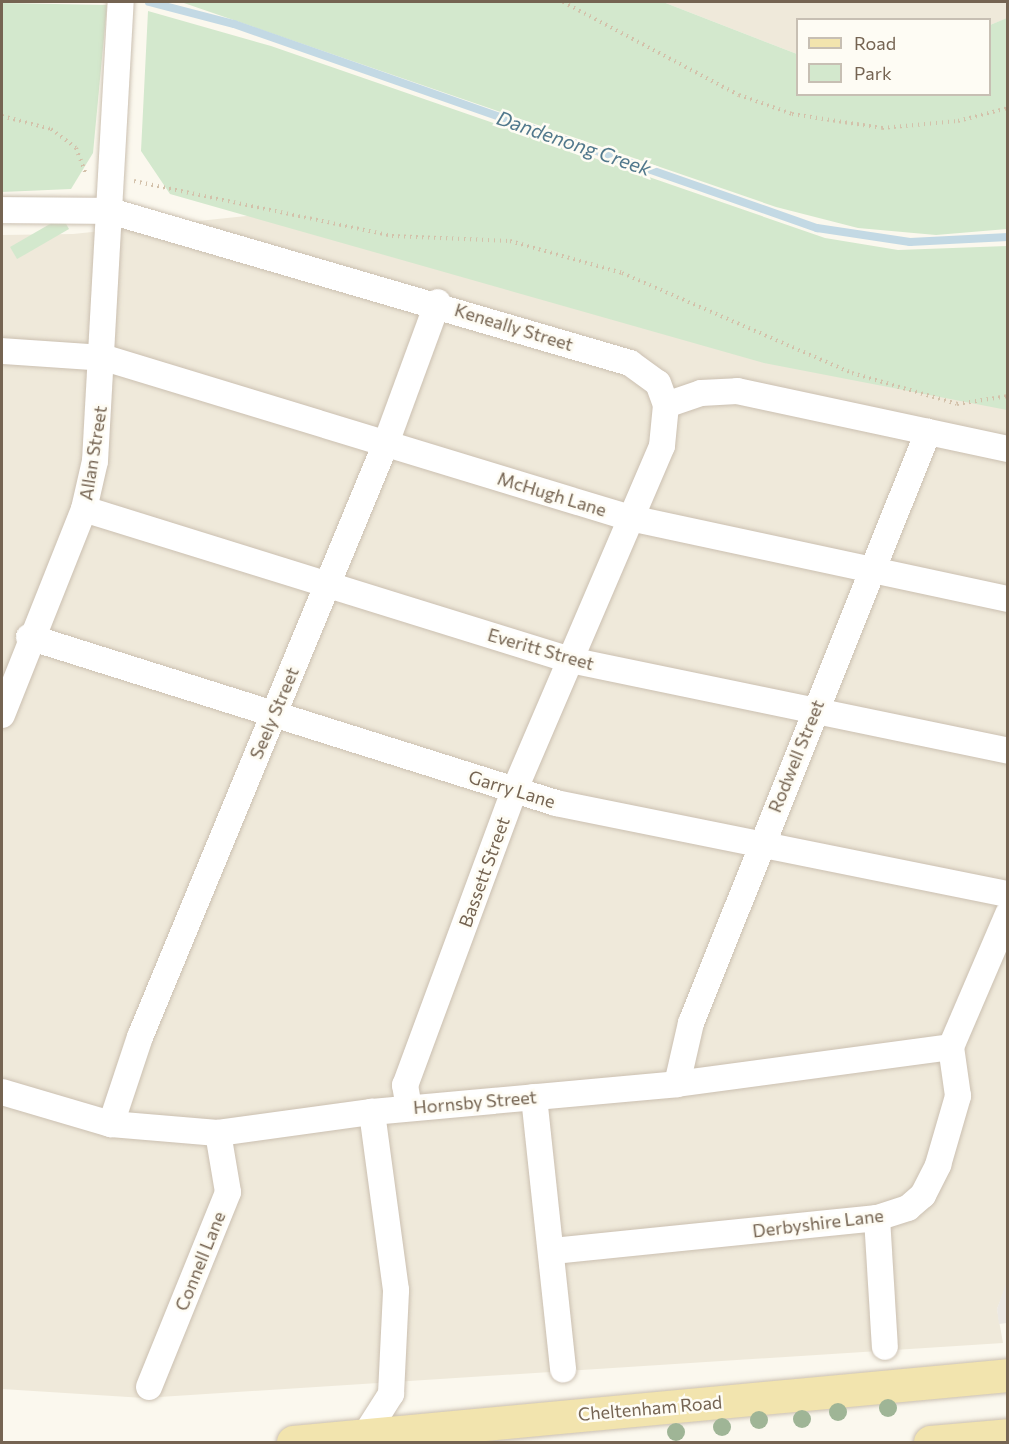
<!DOCTYPE html>
<html>
<head>
<meta charset="utf-8">
<style>
	body { margin:0 }
	#map { position:relative; width:1009px; height:1444px; overflow:hidden; background:#fbf8ee; font-family:Commissioner,sans-serif }
	div>[style] { position:absolute }
	.residential>* { inset:0; background:#efe9da }
	.industrial>* { inset:0; background:#ece8e2 }
	.green>* { inset:0; background:#d3e8cd; transform-origin:0 0 }
	.stream>* { height:8px; margin:-4px; padding:0 4px; transform-origin:4px; border-radius:4px; background:#c3d9e4 }
	.path>* { height:4px; margin-top:-2px; transform-origin:0; background:repeating-linear-gradient(90deg,#d3c1aa 0 1.5px,transparent 0 6px) }
	.roads { filter:drop-shadow(0 0 2px #cbc0b1) drop-shadow(0 0 2px #cbc0b1) }
	.minor>* { height:26px; margin:-13px; padding:0 13px; transform-origin:13px; border-radius:13px; background:#fff }
	.major>* { height:33px; margin:-16.5px; padding:0 16.5px; transform-origin:16.5px; border-radius:16.5px; background:#f2e4ae }
	.trees>* { width:18px; height:18px; margin:-9px; border-radius:50%; background:#9fb596 }
	span { translate:-50% -50%; white-space:nowrap; text-align:center; line-height:1.15; -webkit-text-stroke:5px #fefcf4; paint-order:stroke }
	.street-label { font-size:18px; color:#756452 }
	.water-label { font-size:20px; color:#51788c; font-style:italic }
	.frame { position:absolute; inset:0; border:3px solid #756452; pointer-events:none }
	.legend { position:absolute; left:796px; top:18px; width:195px; height:78px; box-sizing:border-box; background:#fefcf4; border:2px solid #c7bfb3; margin:0; padding:8px 10px; list-style:none; font-size:18px; color:#756452 }
	.legend li { display:flex; align-items:center; gap:12px; height:30px }
	.legend b { width:30px; border:2px solid #c7bfb3 }
</style>
</head>
<body>
<div id="map">
	<div class="residential">
		<div style="clip-path:polygon(663px 2px,1007px 2px,1008px 18px,990px 25px,990px 20px,798px 20px,797px 54px)"></div>
		<div style="clip-path:polygon(411px 199px,1007px 339px,1008px 1281px,997px 1309px,1003px 1343px,144px 1398px,2px 1389px,2px 235px,73px 234px)"></div>
	</div>
	<div class="industrial">
		<div style="clip-path:polygon(1007px 1281px,1007px 1323px,999px 1324px,997px 1309px)"></div>
	</div>
	<div class="green">
		<div style="clip-path:polygon(181px 2px,663px 2px,797px 54px,798px 94px,990px 94px,990px 25px,1007px 18px,1007px 229px,936px 235px,858px 228px,776px 207px)"></div>
		<div style="clip-path:polygon(2px 3px,107px 5px,93px 153px,71px 189px,2px 192px)"></div>
		<div style="clip-path:polygon(148px 11px,271px 46px,825px 238px,898px 250px,1007px 246px,1007px 410px,764px 363px,170px 194px,141px 151px)"></div>
		<div style="left:62px;top:217px;width:14px;height:60px;rotate:60deg"></div>
	</div>
	<div class="stream">
		<div style="left:149px;top:2px;width:88px;rotate:14.5deg"></div>
		<div style="left:234px;top:24px;width:618px;rotate:19.29deg"></div>
		<div style="left:817px;top:228px;width:94px;rotate:8.6deg"></div>
		<div style="left:910px;top:242px;width:98px;rotate:-2.9deg"></div>
	</div>
	<div class="path">
		<div style="left:563px;top:2px;width:199px;rotate:27.9deg"></div>
		<div style="left:739px;top:95px;width:56px;rotate:19.7deg"></div>
		<div style="left:792px;top:114px;width:91px;rotate:8.8deg"></div>
		<div style="left:882px;top:128px;width:76px;rotate:-5.3deg"></div>
		<div style="left:958px;top:121px;width:52px;rotate:-14.6deg"></div>
		<div style="left:2px;top:116px;width:51px;rotate:14.9deg"></div>
		<div style="left:51px;top:129px;width:31px;rotate:37deg"></div>
		<div style="left:76px;top:148px;width:28px;rotate:69deg"></div>
		<div style="left:134px;top:181px;width:264px;rotate:12deg"></div>
		<div style="left:392px;top:236px;width:118px;rotate:2.4deg"></div>
		<div style="left:510px;top:241px;width:116px;rotate:15.9deg"></div>
		<div style="left:622px;top:273px;width:251px;rotate:23.5deg"></div>
		<div style="left:852px;top:373px;width:109px;rotate:16.4deg"></div>
		<div style="left:957px;top:404px;width:52px;rotate:-8.9deg"></div>
	</div>
	<div class="roads">
		<div class="minor">
			<div style="left:2px;top:210px;width:108px;rotate:0.5deg"></div>
			<div style="left:110px;top:211px;width:542px;rotate:16.29deg"></div>
			<div style="left:630px;top:363px;width:34px;rotate:36deg"></div>
			<div style="left:658px;top:383px;width:23px;rotate:70deg"></div>
			<div style="left:666px;top:405px;width:41px;rotate:95.6deg"></div>
			<div style="left:662px;top:446px;width:375px;rotate:113.2deg"></div>
			<div style="left:514px;top:791px;width:314px;rotate:110.3deg"></div>
			<div style="left:405px;top:1085px;width:23px;rotate:80deg"></div>
			<div style="left:2px;top:351px;width:103px;rotate:3.9deg"></div>
			<div style="left:105px;top:358px;width:549px;rotate:16.95deg"></div>
			<div style="left:630px;top:518px;width:387px;rotate:12.1deg"></div>
			<div style="left:666px;top:405px;width:37px;rotate:-19deg"></div>
			<div style="left:701px;top:393px;width:36px;rotate:-3deg"></div>
			<div style="left:737px;top:391px;width:277px;rotate:12.1deg"></div>
			<div style="left:84px;top:509px;width:509px;rotate:17.26deg"></div>
			<div style="left:570px;top:660px;width:447px;rotate:11.7deg"></div>
			<div style="left:29px;top:637px;width:553px;rotate:17.48deg"></div>
			<div style="left:556px;top:803px;width:461px;rotate:11.4deg"></div>
			<div style="left:2px;top:715px;width:222px;rotate:-68.3deg"></div>
			<div style="left:84px;top:509px;width:49px;rotate:-77.1deg"></div>
			<div style="left:95px;top:461px;width:460px;rotate:-86.8deg"></div>
			<div style="left:951px;top:1047px;width:145px;rotate:-66.8deg"></div>
			<div style="left:677px;top:1084px;width:63px;rotate:-77.1deg"></div>
			<div style="left:691px;top:1023px;width:637px;rotate:-68.15deg"></div>
			<div style="left:2px;top:1092px;width:114px;rotate:16.4deg"></div>
			<div style="left:111px;top:1124px;width:107px;rotate:4.8deg"></div>
			<div style="left:218px;top:1133px;width:155px;rotate:-7.8deg"></div>
			<div style="left:372px;top:1112px;width:306px;rotate:-5.2deg"></div>
			<div style="left:677px;top:1084px;width:276px;rotate:-7.7deg"></div>
			<div style="left:534px;top:1097px;width:274px;rotate:83.9deg"></div>
			<div style="left:111px;top:1124px;width:92px;rotate:-71.6deg"></div>
			<div style="left:140px;top:1037px;width:643px;rotate:-67.5deg"></div>
			<div style="left:386px;top:443px;width:150px;rotate:-69.8deg"></div>
			<div style="left:877px;top:1218px;width:129px;rotate:86.5deg"></div>
			<div style="left:553px;top:1251px;width:326px;rotate:-5.8deg"></div>
			<div style="left:877px;top:1218px;width:33px;rotate:-18deg"></div>
			<div style="left:908px;top:1208px;width:20px;rotate:-41deg"></div>
			<div style="left:923px;top:1195px;width:34px;rotate:-63deg"></div>
			<div style="left:938px;top:1165px;width:72px;rotate:-73.8deg"></div>
			<div style="left:958px;top:1096px;width:49px;rotate:-98.1deg"></div>
			<div style="left:149px;top:1387px;width:210px;rotate:-67.9deg"></div>
			<div style="left:228px;top:1192px;width:60px;rotate:-99.6deg"></div>
			<div style="left:365px;top:1435px;width:49px;rotate:-57.6deg"></div>
			<div style="left:391px;top:1394px;width:104px;rotate:-87.2deg"></div>
			<div style="left:396px;top:1290px;width:180px;rotate:-97.7deg"></div>
		</div>
		<div class="major">
			<div style="left:293px;top:1442px;width:718px;rotate:-5.35deg"></div>
			<div style="left:930px;top:1442px;width:78px;rotate:-5.1deg"></div>
		</div>
	</div>
	<div class="trees">
		<div style="left:888px;top:1408px"></div>
		<div style="left:838px;top:1412px"></div>
		<div style="left:802px;top:1419px"></div>
		<div style="left:759px;top:1420px"></div>
		<div style="left:722px;top:1427px"></div>
		<div style="left:676px;top:1432px"></div>
	</div>
	<div class="street-label">
		<span style="left:514px;top:327px;rotate:17deg">Keneally Street</span>
		<span style="left:93px;top:453px;rotate:-81deg">Allan Street</span>
		<span style="left:552px;top:494px;rotate:17deg">McHugh Lane</span>
		<span style="left:541px;top:649px;rotate:16deg">Everitt Street</span>
		<span style="left:274px;top:713px;rotate:-67deg">Seely Street</span>
		<span style="left:796px;top:756px;rotate:-68deg">Rodwell Street</span>
		<span style="left:512px;top:789px;rotate:17deg">Garry Lane</span>
		<span style="left:484px;top:872px;rotate:-70deg">Bassett Street</span>
		<span style="left:475px;top:1102px;rotate:-5deg">Hornsby Street</span>
		<span style="left:818px;top:1223px;rotate:-7deg">Derbyshire Lane</span>
		<span style="left:200px;top:1261px;rotate:-68deg">Connell Lane</span>
		<span style="left:650px;top:1408px;rotate:-5deg">Cheltenham Road</span>
	</div>
	<div class="water-label">
		<span style="left:574px;top:143px;rotate:19deg">Dandenong Creek</span>
	</div>
	<div class="frame"></div>
	<ul class="legend">
	<li><b style="height:8px;background:#f2e4ae"></b>Road</li>
	<li><b style="height:16px;background:#d3e8cd"></b>Park</li>
	</ul>
</div>
</body>
</html>
